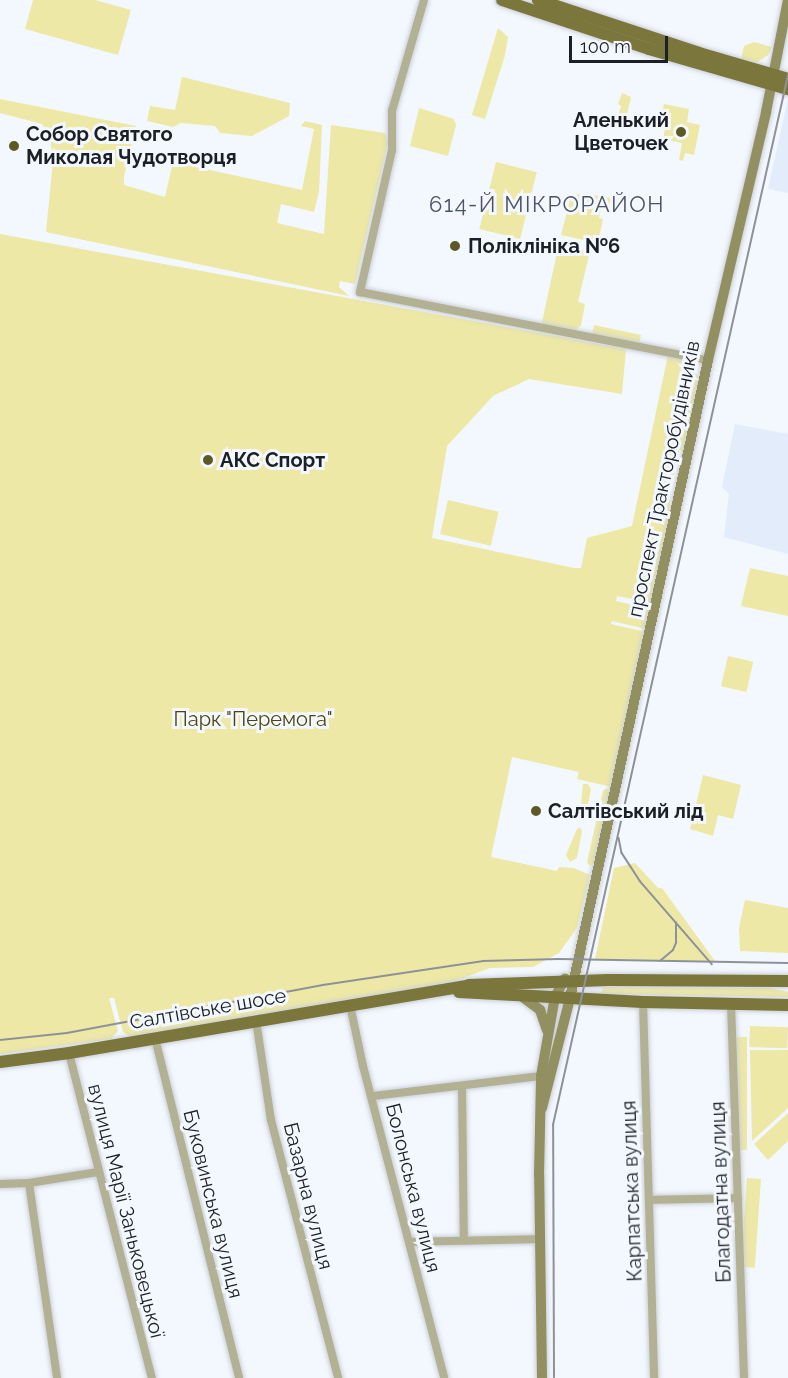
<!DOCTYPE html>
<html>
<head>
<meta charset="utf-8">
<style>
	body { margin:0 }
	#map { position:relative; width:788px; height:1378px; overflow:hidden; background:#f3f7fe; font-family:Raleway,sans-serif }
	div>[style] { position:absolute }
	.built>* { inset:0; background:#e3ecfb }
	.green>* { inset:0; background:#ede8a6; transform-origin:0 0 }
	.roads { filter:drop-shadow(0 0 2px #ccd0d7) drop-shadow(0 0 2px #ccd0d7) }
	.street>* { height:8px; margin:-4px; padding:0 4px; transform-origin:4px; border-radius:4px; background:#b3b193 }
	.secondary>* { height:10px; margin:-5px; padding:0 5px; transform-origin:5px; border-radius:5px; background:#928f61 }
	.primary>* { height:12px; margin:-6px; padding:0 6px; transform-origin:6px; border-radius:6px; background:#7b763c }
	.tram>* { height:1.5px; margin:-0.75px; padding:0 0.75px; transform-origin:0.75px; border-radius:0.75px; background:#8e9298 }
	.dots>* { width:16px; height:16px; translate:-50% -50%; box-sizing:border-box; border:3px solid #f3f7fe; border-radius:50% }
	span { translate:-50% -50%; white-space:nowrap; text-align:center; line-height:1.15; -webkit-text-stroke:6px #f3f7fe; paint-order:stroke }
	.poi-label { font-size:20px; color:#1c2026; font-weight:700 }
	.right { translate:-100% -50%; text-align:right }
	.left { translate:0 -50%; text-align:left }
	.street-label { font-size:20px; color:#1c2026 }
	.park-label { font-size:20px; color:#4b460e }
	.quarter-label { font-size:22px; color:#4b5463; letter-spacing:1.5px }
	.scale { position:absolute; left:569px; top:36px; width:99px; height:27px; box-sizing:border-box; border:3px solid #1c2026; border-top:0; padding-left:8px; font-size:18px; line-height:21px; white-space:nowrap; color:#1c2026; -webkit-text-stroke:4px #f3f7fe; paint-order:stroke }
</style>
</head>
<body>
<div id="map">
	<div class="built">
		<div style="clip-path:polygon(788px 98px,788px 193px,768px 189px)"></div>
		<div style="clip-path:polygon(735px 424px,788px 434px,788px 554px,724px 537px,729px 494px,722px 487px)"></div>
	</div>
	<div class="green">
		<div style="clip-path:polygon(33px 0,95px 0,131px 10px,118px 55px,25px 29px)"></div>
		<div style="clip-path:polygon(498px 28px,508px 37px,505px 55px,485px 119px,472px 115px)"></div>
		<div style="clip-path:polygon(754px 42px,772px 47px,768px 55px,756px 63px,741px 59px,744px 46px)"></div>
		<div style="clip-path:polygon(182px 77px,290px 103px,289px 116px,252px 136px,220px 133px,215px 126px,181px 123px,173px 127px,147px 121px,150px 106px,175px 110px)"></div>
		<div style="clip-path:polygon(622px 93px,631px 97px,625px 123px,622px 126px,615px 126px,621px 106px,618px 104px)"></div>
		<div style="clip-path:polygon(0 99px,136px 126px,124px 176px,124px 185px,165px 197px,173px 162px,302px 190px,314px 129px,301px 126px,305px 121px,322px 125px,319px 192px,314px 212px,281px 204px,277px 223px,324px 234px,331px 125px,385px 133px,388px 142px,355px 284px,340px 281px,339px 287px,349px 296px,46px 232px,53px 161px,50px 136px,42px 124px,0 113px)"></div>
		<div style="clip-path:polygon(664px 104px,689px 109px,687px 122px,700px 125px,694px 155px,685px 153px,683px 161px,679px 160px,682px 143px,663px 139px,667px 118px,661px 117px)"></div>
		<div style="clip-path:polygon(419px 108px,454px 119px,456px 125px,448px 156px,410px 146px)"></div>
		<div style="left:496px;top:162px;width:42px;height:69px;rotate:14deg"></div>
		<div style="clip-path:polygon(582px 193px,611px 198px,609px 209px,601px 208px,599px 218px,603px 219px,598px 243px,561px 235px,571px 196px)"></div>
		<div style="clip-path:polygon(0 234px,626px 349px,622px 394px,529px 379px,493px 396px,447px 446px,432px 538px,574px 568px,581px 568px,587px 538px,632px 526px,668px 355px,692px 360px,699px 381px,685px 451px,679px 450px,671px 488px,669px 518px,652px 603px,617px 596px,616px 601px,650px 609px,646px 629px,612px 621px,611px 624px,646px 632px,612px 787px,577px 779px,579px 772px,512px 757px,491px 857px,557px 871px,559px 867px,574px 868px,590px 875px,577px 928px,559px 953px,533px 967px,490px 968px,455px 981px,131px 1037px,123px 1032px,114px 998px,109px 998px,118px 1031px,111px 1039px,0 1054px)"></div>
		<div style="clip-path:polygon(568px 245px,590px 251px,578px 302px,585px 304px,581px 325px,575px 331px,544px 325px,542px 322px,557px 253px)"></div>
		<div style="left:594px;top:325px;width:48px;height:9px;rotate:12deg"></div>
		<div style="left:448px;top:500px;width:52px;height:35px;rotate:13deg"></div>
		<div style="clip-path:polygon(750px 568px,788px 576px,788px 616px,741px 606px)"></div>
		<div style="left:728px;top:656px;width:26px;height:31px;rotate:13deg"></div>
		<div style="clip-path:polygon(703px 775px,741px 785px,733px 819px,718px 815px,713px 836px,690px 829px)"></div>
		<div style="clip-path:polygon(583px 784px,588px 784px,591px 789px,586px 814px,582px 817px,580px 814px)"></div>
		<div style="clip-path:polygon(607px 788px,609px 792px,594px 863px,590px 866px,587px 862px,603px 791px)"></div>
		<div style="clip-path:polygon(580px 827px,582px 831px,577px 858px,570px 862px,566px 855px,577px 829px)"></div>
		<div style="clip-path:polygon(635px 863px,658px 888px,662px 888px,715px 961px,595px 959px,614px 868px)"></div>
		<div style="clip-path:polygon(745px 900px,788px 908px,788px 953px,740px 951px,739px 928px)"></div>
		<div style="clip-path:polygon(603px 987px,771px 988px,788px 992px,788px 997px,601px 994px)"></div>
		<div style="left:750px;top:1026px;width:38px;height:21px;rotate:2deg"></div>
		<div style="left:734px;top:1037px;width:13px;height:113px"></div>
		<div style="clip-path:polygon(750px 1050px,788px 1050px,788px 1108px,752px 1141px)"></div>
		<div style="clip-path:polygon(788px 1113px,788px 1141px,768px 1160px,754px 1144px)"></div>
		<div style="left:747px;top:1178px;width:14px;height:89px;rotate:4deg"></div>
	</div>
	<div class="roads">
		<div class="street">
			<div style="left:424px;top:0;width:116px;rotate:106.1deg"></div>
			<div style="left:392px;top:111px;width:39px;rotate:90deg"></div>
			<div style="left:392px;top:150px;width:146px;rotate:102.7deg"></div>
			<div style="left:360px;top:292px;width:355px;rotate:11.1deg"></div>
			<div style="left:643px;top:1002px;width:376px;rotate:88.3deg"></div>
			<div style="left:731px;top:1004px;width:374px;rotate:88deg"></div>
			<div style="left:350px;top:1005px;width:62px;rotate:78deg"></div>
			<div style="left:363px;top:1066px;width:322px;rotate:75.4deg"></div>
			<div style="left:256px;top:1020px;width:101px;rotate:81.5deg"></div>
			<div style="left:271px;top:1120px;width:267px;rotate:75.4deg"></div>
			<div style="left:155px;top:1038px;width:350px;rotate:76.1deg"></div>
			<div style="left:69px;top:1053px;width:335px;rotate:75.7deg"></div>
			<div style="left:462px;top:1087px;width:153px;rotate:89.3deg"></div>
			<div style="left:373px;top:1096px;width:169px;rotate:-6.8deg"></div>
			<div style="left:29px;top:1183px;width:197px;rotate:81.8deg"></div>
			<div style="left:0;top:1184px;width:29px;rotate:-2deg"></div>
			<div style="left:29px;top:1183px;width:70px;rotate:-9.1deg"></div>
			<div style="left:649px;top:1200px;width:89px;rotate:-1.3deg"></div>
			<div style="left:409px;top:1242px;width:130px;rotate:-1.3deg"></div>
		</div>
		<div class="secondary">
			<div style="left:521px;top:996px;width:24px;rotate:36deg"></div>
			<div style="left:540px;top:1010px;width:21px;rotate:71deg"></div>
			<div style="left:542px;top:1108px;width:114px;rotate:-75.7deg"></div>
			<div style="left:570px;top:998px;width:653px;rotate:-77.79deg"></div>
			<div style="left:708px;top:360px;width:255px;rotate:-76.8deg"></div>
			<div style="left:766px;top:112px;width:114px;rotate:-78.9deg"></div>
			<div style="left:542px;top:1378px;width:203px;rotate:-90.8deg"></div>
			<div style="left:539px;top:1175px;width:99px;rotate:-88.8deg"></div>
			<div style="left:541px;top:1076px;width:80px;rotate:-80deg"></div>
			<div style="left:555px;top:997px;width:21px;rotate:-62deg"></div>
		</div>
		<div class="primary">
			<div style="left:502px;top:0;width:155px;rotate:18.4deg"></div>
			<div style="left:649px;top:49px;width:145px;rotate:16.1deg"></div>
			<div style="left:538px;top:0;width:169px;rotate:18.2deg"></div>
			<div style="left:699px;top:53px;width:93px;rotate:16.3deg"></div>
			<div style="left:459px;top:992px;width:184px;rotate:3.1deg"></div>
			<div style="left:643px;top:1002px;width:145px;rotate:1.2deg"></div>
			<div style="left:0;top:1062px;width:70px;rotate:-7.4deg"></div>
			<div style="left:69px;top:1053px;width:406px;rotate:-9.6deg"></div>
			<div style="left:469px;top:985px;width:139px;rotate:-2.1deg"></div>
			<div style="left:608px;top:980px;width:180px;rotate:0.3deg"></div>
		</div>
	</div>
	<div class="tram">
		<div style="left:619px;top:838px;width:15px;rotate:79deg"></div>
		<div style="left:622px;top:853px;width:33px;rotate:57deg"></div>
		<div style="left:640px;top:881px;width:110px;rotate:49.1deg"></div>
		<div style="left:660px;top:961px;width:17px;rotate:-40deg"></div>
		<div style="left:673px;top:950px;width:8px;rotate:-67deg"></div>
		<div style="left:676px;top:943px;width:20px;rotate:-90deg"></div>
		<div style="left:0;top:1040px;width:67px;rotate:-6deg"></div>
		<div style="left:67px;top:1033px;width:260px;rotate:-10.6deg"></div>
		<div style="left:323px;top:985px;width:162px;rotate:-8.5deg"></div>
		<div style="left:483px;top:961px;width:75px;rotate:-1.5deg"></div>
		<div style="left:558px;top:959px;width:230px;rotate:1deg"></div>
		<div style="left:554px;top:1378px;width:253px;rotate:-90.2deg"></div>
		<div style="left:553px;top:1125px;width:1076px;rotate:-77.38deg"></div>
	</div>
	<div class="dots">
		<div style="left:681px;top:132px;background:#5d5925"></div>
		<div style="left:14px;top:146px;background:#5d5925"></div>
		<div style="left:455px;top:246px;background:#5d5925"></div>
		<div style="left:208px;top:460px;background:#5d5925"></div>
		<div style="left:536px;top:811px;background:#5d5925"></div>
	</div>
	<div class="poi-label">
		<span class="right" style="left:669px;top:132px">Аленький<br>Цветочек</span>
		<span class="left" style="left:26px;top:146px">Собор Святого<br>Миколая Чудотворця</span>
		<span class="left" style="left:468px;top:246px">Поліклініка №6</span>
		<span class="left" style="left:220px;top:460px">АКС Спорт</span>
		<span class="left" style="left:548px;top:811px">Салтівський лід</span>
	</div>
	<div class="street-label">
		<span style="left:664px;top:479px;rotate:-78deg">проспект Тракторобудівників</span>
		<span style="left:208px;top:1009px;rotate:-10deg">Салтівське шосе</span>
		<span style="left:413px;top:1188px;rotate:76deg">Болонська вулиця</span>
		<span style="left:632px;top:1191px;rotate:-92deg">Карпатська вулиця</span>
		<span style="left:721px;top:1192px;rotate:-92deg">Благодатна вулиця</span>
		<span style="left:308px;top:1196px;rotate:76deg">Базарна вулиця</span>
		<span style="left:213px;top:1204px;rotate:76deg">Буковинська вулиця</span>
		<span style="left:126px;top:1211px;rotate:76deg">вулиця Марії Заньковецької</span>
	</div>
	<div class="park-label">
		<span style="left:253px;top:719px">Парк "Перемога"</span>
	</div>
	<div class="quarter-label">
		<span style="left:547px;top:205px">614-Й МІКРОРАЙОН</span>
	</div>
	<div class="scale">100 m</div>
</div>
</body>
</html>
